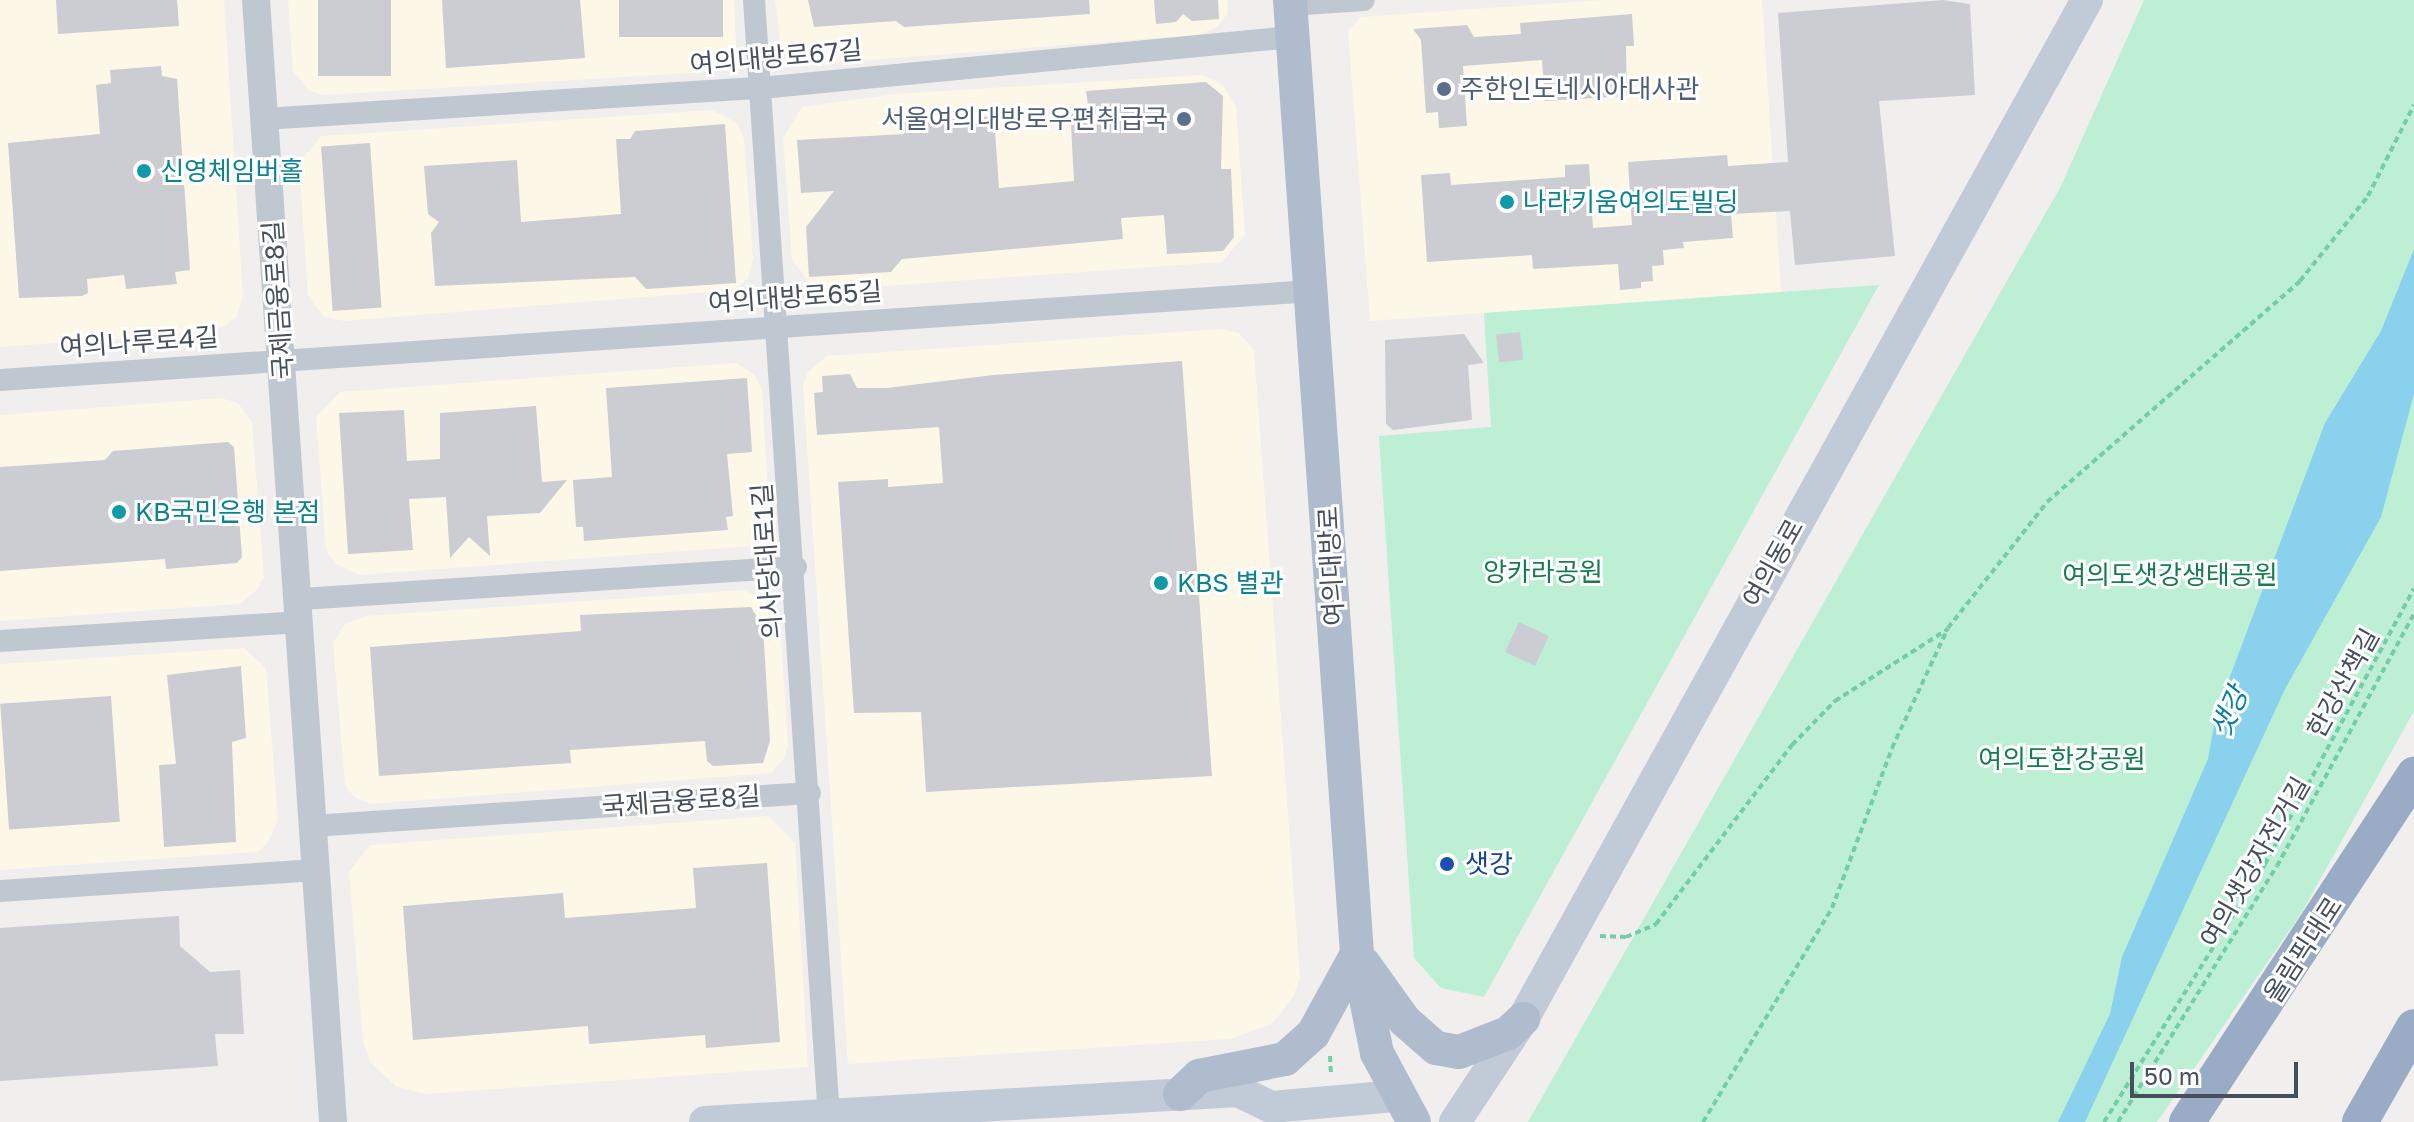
<!DOCTYPE html>
<html>
<head>
<meta charset="utf-8">
<style>
	body { margin:0 }
	#map { position:relative; width:2414px; height:1122px; overflow:hidden; background:#f1eeee; font-family:"Golos Text","Noto Sans KR",sans-serif }
	div>[style] { position:absolute }
	.commercial>* { inset:0; background:#fcf7e7 }
	.green>* { inset:0; background:#bcefd3 }
	.water>* { inset:0; background:#89d1ec }
	.building>* { inset:0; background:#cbcdd3; transform-origin:0 0 }
	.path>* { height:4px; margin-top:-2px; transform-origin:0; background:repeating-linear-gradient(90deg,#74cda6 0 6px,transparent 0 10px) }
	.minor>* { height:22px; margin:-11px; padding:0 11px; transform-origin:11px; border-radius:11px; background:#bfc8d0 }
	.tertiary>* { height:28px; margin:-14px; padding:0 14px; transform-origin:14px; border-radius:14px; background:#bfc8d0 }
	.secondary>* { height:32px; margin:-16px; padding:0 16px; transform-origin:16px; border-radius:16px; background:#c1cad7 }
	.primary>* { height:34px; margin:-17px; padding:0 17px; transform-origin:17px; border-radius:17px; background:#aebccd }
	.trunk>* { height:36px; margin:-18px; padding:0 18px; transform-origin:18px; border-radius:18px; background:#9aacc5 }
	.dots>* { width:22px; height:22px; translate:-50% -50%; box-sizing:border-box; border:4px solid #fff; border-radius:50% }
	span { translate:-50% -50%; white-space:nowrap; text-align:center; line-height:1.15; -webkit-text-stroke:6px #fff; paint-order:stroke }
	.street-label { font-size:26px; color:#46505c }
	.service-label { font-size:26px; color:#4e5e75 }
	.left { translate:0 -50%; text-align:left }
	.right { translate:-100% -50%; text-align:right }
	.culture-label { font-size:26px; color:#0d838f }
	.park-label { font-size:26px; color:#177d50 }
	.transit-label { font-size:26px; color:#164399 }
	.water-label { font-size:28px; color:#0c7fa9; font-style:italic }
	.scale { position:absolute; left:2130px; top:1062px; width:168px; height:36px; box-sizing:border-box; border:4px solid #46505c; border-top:0; padding-left:10px; font-size:24px; line-height:28px; white-space:nowrap; color:#46505c; -webkit-text-stroke:6px #fff; paint-order:stroke }
</style>
</head>
<body>
<div id="map">
	<div class="commercial">
		<div style="clip-path:polygon(0 0,224px 0,243px 296px,237px 316px,225px 326px,206px 332px,0 347px)"></div>
		<div style="clip-path:polygon(288px 0,734px 0,736px 44px,726px 63px,709px 72px,324px 95px,309px 91px,293px 71px)"></div>
		<div style="clip-path:polygon(775px 0,1227px 0,1228px 13px,1217px 27px,1198px 35px,804px 65px,781px 48px)"></div>
		<div style="clip-path:polygon(1602px 0,1762px 0,1781px 293px,1370px 321px,1348px 31px,1361px 17px)"></div>
		<div style="clip-path:polygon(1202px 75px,1223px 85px,1236px 107px,1245px 235px,1222px 262px,830px 290px,809px 282px,792px 259px,783px 138px,802px 107px,894px 94px)"></div>
		<div style="clip-path:polygon(712px 110px,737px 123px,744px 139px,753px 258px,748px 278px,735px 290px,344px 321px,323px 316px,308px 296px,299px 163px,321px 136px)"></div>
		<div style="clip-path:polygon(1221px 329px,1239px 333px,1254px 350px,1300px 978px,1293px 997px,1272px 1024px,1230px 1039px,848px 1064px,803px 385px,808px 372px,827px 356px)"></div>
		<div style="clip-path:polygon(736px 363px,755px 375px,762px 390px,770px 524px,753px 546px,359px 575px,334px 563px,326px 549px,316px 417px,340px 392px)"></div>
		<div style="clip-path:polygon(221px 398px,238px 403px,252px 422px,264px 577px,256px 591px,240px 604px,0 621px,0 415px)"></div>
		<div style="clip-path:polygon(744px 590px,763px 599px,780px 621px,788px 745px,784px 759px,771px 773px,371px 804px,354px 797px,345px 785px,333px 643px,345px 624px,365px 616px)"></div>
		<div style="clip-path:polygon(244px 648px,266px 668px,278px 820px,267px 844px,257px 852px,0 870px,0 664px)"></div>
		<div style="clip-path:polygon(768px 816px,795px 843px,808px 1067px,425px 1094px,396px 1086px,370px 1062px,363px 1041px,349px 872px,370px 845px)"></div>
	</div>
	<div class="green">
		<div style="clip-path:polygon(2144px 0,2414px 0,2414px 711px,2302px 912px,2157px 1122px,1528px 1122px,2061px 186px)"></div>
		<div style="clip-path:polygon(1879px 285px,1484px 997px,1441px 988px,1414px 958px,1379px 436px,1491px 427px,1484px 313px)"></div>
	</div>
	<div class="water">
		<div style="clip-path:polygon(2414px 249px,2414px 394px,2381px 517px,2285px 689px,2085px 1122px,2058px 1122px,2110px 1014px,2122px 957px,2208px 759px,2216px 714px,2325px 423px,2381px 331px)"></div>
	</div>
	<div class="building">
		<div style="clip-path:polygon(56px 0,177px 0,179px 26px,58px 34px)"></div>
		<div style="left:318px;top:0;width:73px;height:76px"></div>
		<div style="clip-path:polygon(442px 0,580px 0,585px 58px,446px 68px)"></div>
		<div style="left:619px;top:0;width:104px;height:37px"></div>
		<div style="clip-path:polygon(808px 0,1089px 0,1090px 14px,904px 27px,896px 21px,814px 27px)"></div>
		<div style="clip-path:polygon(1154px 0,1218px 0,1219px 19px,1192px 21px,1183px 14px,1176px 22px,1156px 24px)"></div>
		<div style="clip-path:polygon(1943px 0,1970px 4px,1975px 95px,1879px 101px,1895px 256px,1795px 265px,1790px 211px,1731px 214px,1733px 238px,1683px 242px,1684px 248px,1663px 250px,1664px 265px,1652px 266px,1653px 281px,1641px 282px,1641px 288px,1620px 290px,1618px 264px,1533px 269px,1532px 255px,1427px 262px,1421px 175px,1450px 173px,1451px 185px,1565px 177px,1565px 165px,1589px 164px,1593px 228px,1632px 225px,1628px 162px,1727px 155px,1728px 166px,1788px 162px,1778px 13px)"></div>
		<div style="clip-path:polygon(1632px 14px,1634px 46px,1626px 46px,1627px 96px,1545px 101px,1542px 60px,1463px 66px,1467px 126px,1439px 128px,1438px 112px,1426px 113px,1421px 40px,1413px 29px,1467px 25px,1474px 37px,1521px 34px,1520px 23px)"></div>
		<div style="clip-path:polygon(161px 66px,162px 76px,177px 79px,190px 270px,175px 272px,177px 284px,126px 289px,124px 275px,87px 279px,88px 293px,82px 296px,19px 298px,8px 143px,100px 134px,96px 85px,111px 83px,110px 70px)"></div>
		<div style="clip-path:polygon(1206px 82px,1223px 96px,1221px 169px,1231px 169px,1234px 237px,1223px 251px,1167px 254px,1164px 215px,1121px 218px,1123px 239px,902px 259px,891px 272px,809px 277px,806px 227px,834px 191px,801px 193px,797px 140px,904px 134px,904px 122px,994px 116px,999px 188px,1074px 181px,1070px 107px,1088px 106px,1086px 91px)"></div>
		<div style="clip-path:polygon(725px 124px,736px 283px,646px 289px,635px 277px,435px 286px,431px 233px,439px 222px,428px 214px,424px 166px,517px 160px,521px 222px,621px 214px,616px 139px,630px 139px,635px 131px)"></div>
		<div style="left:370px;top:143px;width:165px;height:49px;rotate:86deg"></div>
		<div style="left:1520px;top:332px;width:28px;height:24px;rotate:84deg"></div>
		<div style="clip-path:polygon(1464px 334px,1484px 363px,1468px 365px,1472px 420px,1393px 430px,1386px 424px,1385px 340px)"></div>
		<div style="clip-path:polygon(1182px 361px,1212px 776px,926px 792px,921px 712px,854px 713px,838px 482px,888px 479px,888px 487px,943px 483px,939px 427px,817px 435px,814px 393px,823px 392px,822px 376px,850px 374px,857px 388px,887px 388px,993px 375px)"></div>
		<div style="clip-path:polygon(747px 378px,752px 452px,727px 454px,733px 516px,726px 517px,728px 530px,584px 541px,583px 527px,576px 527px,573px 480px,612px 477px,606px 388px)"></div>
		<div style="clip-path:polygon(536px 406px,542px 482px,567px 480px,540px 513px,487px 516px,490px 556px,469px 537px,450px 558px,446px 497px,409px 499px,413px 550px,348px 554px,339px 413px,404px 410px,407px 461px,440px 459px,440px 413px)"></div>
		<div style="clip-path:polygon(228px 442px,234px 447px,242px 557px,237px 563px,166px 569px,165px 559px,0 571px,0 467px,105px 460px,113px 451px)"></div>
		<div style="clip-path:polygon(751px 607px,763px 627px,770px 741px,763px 763px,713px 766px,707px 761px,705px 741px,570px 750px,571px 763px,379px 776px,370px 647px,581px 631px,580px 615px)"></div>
		<div style="left:1519px;top:622px;width:33px;height:33px;rotate:25deg"></div>
		<div style="clip-path:polygon(241px 666px,246px 738px,232px 742px,236px 842px,164px 847px,159px 765px,176px 764px,167px 675px)"></div>
		<div style="left:111px;top:696px;width:126px;height:111px;rotate:86deg"></div>
		<div style="clip-path:polygon(767px 863px,780px 1042px,706px 1048px,705px 1035px,589px 1044px,588px 1026px,413px 1040px,403px 906px,563px 893px,565px 918px,696px 908px,693px 868px)"></div>
		<div style="clip-path:polygon(179px 916px,180px 946px,210px 972px,240px 970px,244px 1034px,215px 1034px,218px 1066px,0 1081px,0 928px)"></div>
	</div>
	<div class="path">
		<div style="left:1600px;top:936px;width:26px;rotate:2deg"></div>
		<div style="left:1626px;top:937px;width:33px;rotate:-23deg"></div>
		<div style="left:1656px;top:924px;width:225px;rotate:-52.8deg"></div>
		<div style="left:1792px;top:745px;width:62px;rotate:-45.7deg"></div>
		<div style="left:1835px;top:701px;width:134px;rotate:-32.5deg"></div>
		<div style="left:1330px;top:1056px;width:20px;rotate:87deg"></div>
		<div style="left:1703px;top:1122px;width:250px;rotate:-58.9deg"></div>
		<div style="left:1832px;top:908px;width:171px;rotate:-69.4deg"></div>
		<div style="left:1892px;top:748px;width:132px;rotate:-65deg"></div>
		<div style="left:1948px;top:628px;width:160px;rotate:-51.8deg"></div>
		<div style="left:2047px;top:502px;width:336px;rotate:-41.1deg"></div>
		<div style="left:2300px;top:281px;width:109px;rotate:-51.3deg"></div>
		<div style="left:2368px;top:196px;width:102px;rotate:-63.2deg"></div>
		<div style="left:2104px;top:1122px;width:304px;rotate:-58deg"></div>
		<div style="left:2265px;top:864px;width:313px;rotate:-61.6deg"></div>
		<div style="left:2118px;top:1122px;width:301px;rotate:-58.2deg"></div>
		<div style="left:2277px;top:866px;width:287px;rotate:-61.5deg"></div>
	</div>
	<div class="minor">
		<div style="left:754px;top:0;width:1121px;rotate:86.16deg"></div>
		<div style="left:1290px;top:5px;width:74px;rotate:-3.9deg"></div>
		<div style="left:263px;top:119px;width:499px;rotate:-3.6deg"></div>
		<div style="left:761px;top:88px;width:533px;rotate:-5.49deg"></div>
		<div style="left:0;top:380px;width:1314px;rotate:-3.88deg"></div>
		<div style="left:301px;top:599px;width:496px;rotate:-3.7deg"></div>
		<div style="left:0;top:641px;width:302px;rotate:-3.6deg"></div>
		<div style="left:312px;top:826px;width:499px;rotate:-3.8deg"></div>
		<div style="left:0;top:891px;width:317px;rotate:-3.8deg"></div>
	</div>
	<div class="tertiary">
		<div style="left:256px;top:0;width:1125px;rotate:86.07deg"></div>
	</div>
	<div class="secondary">
		<div style="left:705px;top:1122px;width:534px;rotate:-3.33deg"></div>
		<div style="left:1238px;top:1091px;width:37px;rotate:26deg"></div>
		<div style="left:1271px;top:1107px;width:127px;rotate:-5deg"></div>
		<div style="left:1455px;top:1122px;width:123px;rotate:-56.6deg"></div>
		<div style="left:1523px;top:1019px;width:1165px;rotate:-61.04deg"></div>
	</div>
	<div class="primary">
		<div style="left:1290px;top:0;width:956px;rotate:85.98deg"></div>
		<div style="left:1357px;top:954px;width:101px;rotate:78.6deg"></div>
		<div style="left:1377px;top:1053px;width:78px;rotate:61.8deg"></div>
		<div style="left:1364px;top:964px;width:70px;rotate:54.3deg"></div>
		<div style="left:1405px;top:1021px;width:41px;rotate:41.1deg"></div>
		<div style="left:1436px;top:1048px;width:23px;rotate:10deg"></div>
		<div style="left:1459px;top:1052px;width:53px;rotate:-21.2deg"></div>
		<div style="left:1508px;top:1033px;width:21px;rotate:-43deg"></div>
		<div style="left:1180px;top:1094px;width:26px;rotate:-43deg"></div>
		<div style="left:1199px;top:1076px;width:88px;rotate:-11.2deg"></div>
		<div style="left:1285px;top:1059px;width:38px;rotate:-42deg"></div>
		<div style="left:1313px;top:1034px;width:91px;rotate:-61.2deg"></div>
	</div>
	<div class="trunk">
		<div style="left:2187px;top:1122px;width:415px;rotate:-56.8deg"></div>
		<div style="left:2360px;top:1122px;width:109px;rotate:-60.4deg"></div>
	</div>
	<div class="dots">
		<div style="left:1444px;top:89px;background:#5c6f8a"></div>
		<div style="left:1184px;top:119px;background:#5c6f8a"></div>
		<div style="left:144px;top:171px;background:#0f9aa8"></div>
		<div style="left:1507px;top:202px;background:#0f9aa8"></div>
		<div style="left:119px;top:512px;background:#0f9aa8"></div>
		<div style="left:1161px;top:583px;background:#0f9aa8"></div>
		<div style="left:1447px;top:864px;background:#1a4fb4"></div>
	</div>
	<div class="street-label">
		<span style="left:776px;top:57px;rotate:-5deg">여의대방로67길</span>
		<span style="left:795px;top:297px;rotate:-4deg">여의대방로65길</span>
		<span style="left:278px;top:300px;rotate:-94deg">국제금융로8길</span>
		<span style="left:139px;top:342px;rotate:-4deg">여의나루로4길</span>
		<span style="left:767px;top:561px;rotate:-94deg">의사당대로1길</span>
		<span style="left:1773px;top:563px;rotate:-61deg">여의동로</span>
		<span style="left:1331px;top:566px;rotate:-93deg">여의대방로</span>
		<span style="left:2343px;top:683px;rotate:-61deg">한강산책길</span>
		<span style="left:681px;top:801px;rotate:-4deg">국제금융로8길</span>
		<span style="left:2255px;top:862px;rotate:-60deg">여의샛강자전거길</span>
		<span style="left:2303px;top:950px;rotate:-57deg">올림픽대로</span>
	</div>
	<div class="service-label">
		<span class="left" style="left:1460px;top:89px">주한인도네시아대사관</span>
		<span class="right" style="left:1168px;top:119px">서울여의대방로우편취급국</span>
	</div>
	<div class="culture-label">
		<span class="left" style="left:160px;top:171px">신영체임버홀</span>
		<span class="left" style="left:1523px;top:202px">나라키움여의도빌딩</span>
		<span class="left" style="left:135px;top:512px">KB국민은행 본점</span>
		<span class="left" style="left:1177px;top:583px">KBS 별관</span>
	</div>
	<div class="park-label">
		<span style="left:1543px;top:572px">앙카라공원</span>
		<span style="left:2170px;top:575px">여의도샛강생태공원</span>
		<span style="left:2062px;top:759px">여의도한강공원</span>
	</div>
	<div class="transit-label">
		<span class="left" style="left:1465px;top:864px">샛강</span>
	</div>
	<div class="water-label">
		<span style="left:2229px;top:712px;rotate:-66deg">샛강</span>
	</div>
	<div class="scale">50 m</div>
</div>
</body>
</html>
